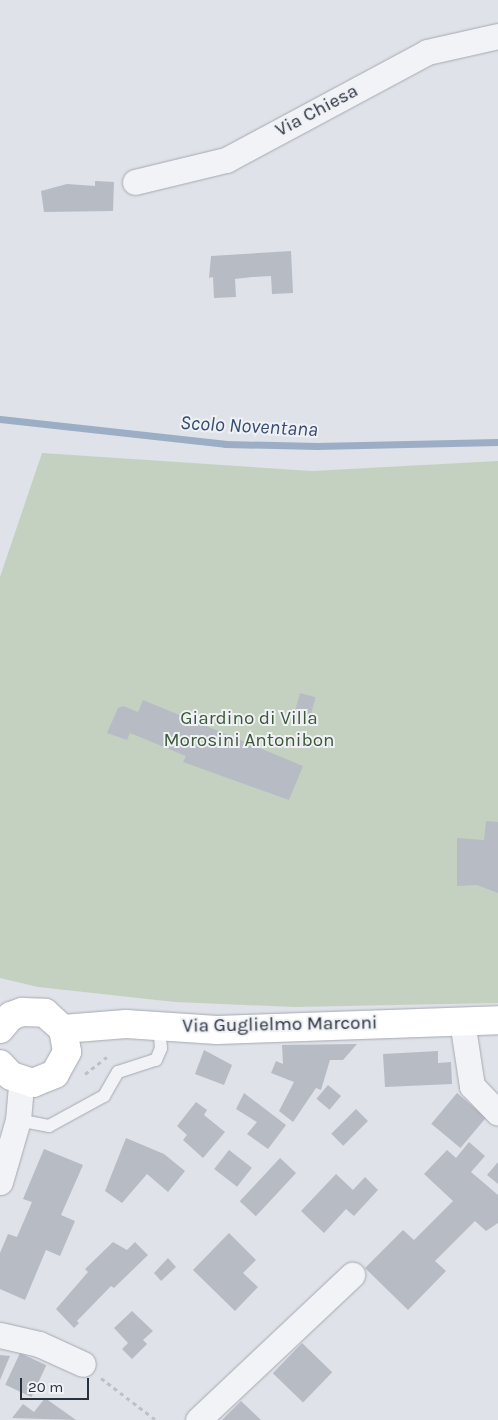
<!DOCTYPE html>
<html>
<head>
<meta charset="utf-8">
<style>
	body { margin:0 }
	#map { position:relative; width:498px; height:1420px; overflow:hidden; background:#dfe2e8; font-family:Karla,sans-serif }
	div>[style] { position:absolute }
	.green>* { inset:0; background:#c4d1c1 }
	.stream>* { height:7px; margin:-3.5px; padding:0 3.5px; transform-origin:3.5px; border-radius:3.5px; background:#9caec5 }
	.building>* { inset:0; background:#b7bbc4; transform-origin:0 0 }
	.path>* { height:3px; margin-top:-1.5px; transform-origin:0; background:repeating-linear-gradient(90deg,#bec0c6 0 4px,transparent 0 8px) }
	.roads { filter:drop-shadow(0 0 1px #a5a9b2) drop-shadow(0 0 1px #a5a9b2) }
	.lane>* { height:12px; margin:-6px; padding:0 6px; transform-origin:6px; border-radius:6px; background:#f2f3f6 }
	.street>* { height:25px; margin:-12.5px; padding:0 12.5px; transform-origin:12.5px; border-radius:12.5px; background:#f2f3f6 }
	.secondary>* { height:28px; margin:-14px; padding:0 14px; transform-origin:14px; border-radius:14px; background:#fff }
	span { translate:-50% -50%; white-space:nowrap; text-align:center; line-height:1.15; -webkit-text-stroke:4px #eff1f5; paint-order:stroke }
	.street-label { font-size:19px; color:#29303e }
	.park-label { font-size:19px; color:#3c5837 }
	.water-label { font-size:20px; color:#364d6f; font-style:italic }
	.scale { position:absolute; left:20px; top:1378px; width:69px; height:22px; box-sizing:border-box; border:2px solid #29303e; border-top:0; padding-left:6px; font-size:15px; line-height:18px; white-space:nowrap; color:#29303e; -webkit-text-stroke:4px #eff1f5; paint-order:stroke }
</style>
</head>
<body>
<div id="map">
	<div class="green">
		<div style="clip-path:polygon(42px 453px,312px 471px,498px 461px,498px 1003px,295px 1007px,175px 1002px,38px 987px,0 978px,0 577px)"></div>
	</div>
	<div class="stream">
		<div style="left:0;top:419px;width:226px;rotate:6.3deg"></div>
		<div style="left:225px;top:444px;width:92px;rotate:1.2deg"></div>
		<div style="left:317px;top:446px;width:181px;rotate:-1.3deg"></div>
	</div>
	<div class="building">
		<div style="clip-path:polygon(95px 181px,114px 182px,113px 211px,44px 212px,41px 191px,67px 184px,95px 186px)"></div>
		<div style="clip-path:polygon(291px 251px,293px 293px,272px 294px,271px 276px,252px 277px,235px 279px,236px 297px,214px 298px,213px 277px,209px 278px,211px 256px)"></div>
		<div style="left:300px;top:693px;width:16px;height:28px;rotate:15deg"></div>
		<div style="clip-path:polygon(143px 700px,303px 766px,289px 800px,183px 762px,186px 756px,130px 733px,127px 740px,107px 733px,118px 708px,123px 706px,138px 712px)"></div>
		<div style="clip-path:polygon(486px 821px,498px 822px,498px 893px,477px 885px,457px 886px,457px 838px,484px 840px)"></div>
		<div style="clip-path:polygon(357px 1044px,343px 1060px,330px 1060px,321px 1090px,316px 1088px,293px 1122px,279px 1111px,294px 1082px,271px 1073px,276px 1061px,283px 1064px,282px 1045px)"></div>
		<div style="clip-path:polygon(204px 1050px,232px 1065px,224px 1085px,195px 1074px)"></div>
		<div style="clip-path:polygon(438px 1051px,438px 1063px,451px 1062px,452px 1084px,385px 1087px,383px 1054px)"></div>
		<div style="left:328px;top:1085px;width:17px;height:18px;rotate:40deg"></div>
		<div style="clip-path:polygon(244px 1093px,286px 1125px,268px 1149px,247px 1134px,257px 1122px,236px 1109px)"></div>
		<div style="left:457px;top:1093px;width:38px;height:40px;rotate:40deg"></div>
		<div style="clip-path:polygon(196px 1102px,207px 1110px,204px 1115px,225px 1132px,203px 1158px,183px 1140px,187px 1135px,177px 1126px)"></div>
		<div style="left:356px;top:1109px;width:17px;height:35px;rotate:45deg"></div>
		<div style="clip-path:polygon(126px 1138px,164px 1154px,185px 1171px,168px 1192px,147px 1174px,122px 1203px,105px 1191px)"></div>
		<div style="clip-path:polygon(469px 1142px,485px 1156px,471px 1172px,498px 1195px,498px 1223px,486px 1231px,475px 1221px,435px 1261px,446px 1271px,408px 1310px,365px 1268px,403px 1230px,414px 1240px,453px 1201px,424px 1174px,447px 1150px,456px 1158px)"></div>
		<div style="clip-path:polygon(44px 1149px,83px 1165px,61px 1215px,75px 1221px,60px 1256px,46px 1250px,25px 1300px,0 1289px,0 1253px,8px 1234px,17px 1237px,32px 1202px,23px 1199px)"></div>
		<div style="left:229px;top:1150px;width:29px;height:24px;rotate:38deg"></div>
		<div style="left:280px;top:1158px;width:22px;height:59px;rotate:43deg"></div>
		<div style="clip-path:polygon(498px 1162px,498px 1184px,487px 1175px)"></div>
		<div style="clip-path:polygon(336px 1174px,353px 1190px,365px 1177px,378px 1190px,354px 1216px,346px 1209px,324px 1233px,301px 1211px)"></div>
		<div style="clip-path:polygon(229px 1233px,256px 1260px,243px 1273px,258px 1287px,235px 1311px,193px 1270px)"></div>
		<div style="clip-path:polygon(113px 1242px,127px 1250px,135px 1242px,148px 1255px,114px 1288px,111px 1286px,77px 1321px,79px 1323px,74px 1328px,56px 1309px,88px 1272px,85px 1269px)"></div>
		<div style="clip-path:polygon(168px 1258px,176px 1267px,161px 1281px,154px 1273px)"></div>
		<div style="clip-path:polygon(132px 1311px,153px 1331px,143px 1340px,147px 1344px,132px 1359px,122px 1349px,128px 1343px,114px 1328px)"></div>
		<div style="left:302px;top:1343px;width:42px;height:42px;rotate:44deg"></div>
		<div style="left:20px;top:1353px;width:29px;height:35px;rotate:25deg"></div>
		<div style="clip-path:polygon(0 1355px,10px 1356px,0 1380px)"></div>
		<div style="clip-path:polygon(45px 1398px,76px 1420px,12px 1418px,23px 1404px,34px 1412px)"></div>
		<div style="clip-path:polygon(241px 1401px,261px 1420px,222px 1420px)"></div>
	</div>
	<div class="path">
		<div style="left:85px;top:1074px;width:31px;rotate:-38deg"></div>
		<div style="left:101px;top:1378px;width:69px;rotate:37.4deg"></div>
	</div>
	<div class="roads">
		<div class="lane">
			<div style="left:18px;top:1120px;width:32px;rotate:11deg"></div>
			<div style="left:49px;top:1126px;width:63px;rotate:-28.6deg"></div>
			<div style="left:104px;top:1096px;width:28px;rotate:-60deg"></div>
			<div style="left:118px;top:1072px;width:40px;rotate:-18deg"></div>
			<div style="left:156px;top:1060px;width:13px;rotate:-67deg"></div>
			<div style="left:161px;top:1048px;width:22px;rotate:-95deg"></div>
		</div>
		<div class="street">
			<div style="left:135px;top:182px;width:94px;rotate:-13.6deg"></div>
			<div style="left:226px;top:160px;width:228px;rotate:-28.2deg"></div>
			<div style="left:427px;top:52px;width:73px;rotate:-12.7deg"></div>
			<div style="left:462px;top:1021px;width:66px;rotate:81.3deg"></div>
			<div style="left:472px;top:1086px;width:37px;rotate:46deg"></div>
			<div style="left:0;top:1182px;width:65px;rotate:-73.8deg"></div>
			<div style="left:18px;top:1120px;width:38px;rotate:-85deg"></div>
			<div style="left:0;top:1335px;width:40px;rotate:13deg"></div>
			<div style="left:39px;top:1344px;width:48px;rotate:24.4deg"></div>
			<div style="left:198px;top:1420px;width:212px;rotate:-43.3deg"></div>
		</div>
		<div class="secondary">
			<div style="left:0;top:1029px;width:17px;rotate:-50deg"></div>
			<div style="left:11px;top:1016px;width:12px;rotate:-20deg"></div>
			<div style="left:22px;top:1012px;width:23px;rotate:2deg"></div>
			<div style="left:45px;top:1013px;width:24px;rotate:42deg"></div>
			<div style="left:63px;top:1029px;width:23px;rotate:80deg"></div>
			<div style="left:67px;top:1052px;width:25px;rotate:119deg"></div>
			<div style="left:55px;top:1074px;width:24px;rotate:158deg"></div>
			<div style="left:33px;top:1083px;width:23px;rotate:-162deg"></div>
			<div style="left:11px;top:1076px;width:16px;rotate:-133deg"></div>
			<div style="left:63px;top:1029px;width:63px;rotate:-4.5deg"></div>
			<div style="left:126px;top:1024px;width:91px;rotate:3.8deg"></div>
			<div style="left:217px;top:1030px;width:281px;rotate:-2deg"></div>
		</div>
	</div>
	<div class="street-label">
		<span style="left:317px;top:111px;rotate:-28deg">Via Chiesa</span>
		<span style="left:280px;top:1025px;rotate:-1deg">Via Guglielmo Marconi</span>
	</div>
	<div class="park-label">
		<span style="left:249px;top:730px">Giardino di Villa<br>Morosini Antonibon</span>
	</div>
	<div class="water-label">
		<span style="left:249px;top:426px;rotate:3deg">Scolo Noventana</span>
	</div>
	<div class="scale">20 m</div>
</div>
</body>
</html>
